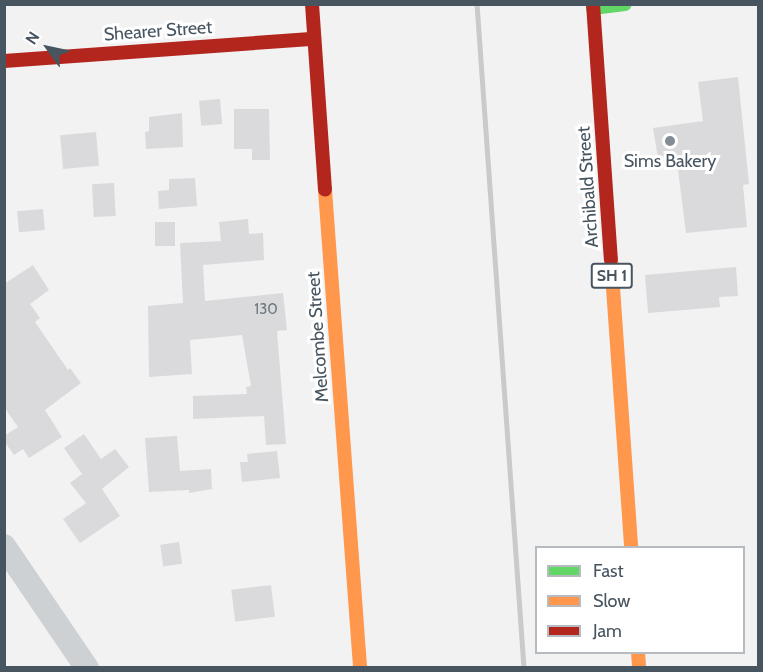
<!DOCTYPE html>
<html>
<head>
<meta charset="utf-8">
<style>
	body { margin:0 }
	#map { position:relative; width:763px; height:672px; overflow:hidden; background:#f3f2f2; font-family:Cabin,sans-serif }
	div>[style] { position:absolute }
	.building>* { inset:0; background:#dadadc; transform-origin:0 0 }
	.street>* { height:24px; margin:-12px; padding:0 12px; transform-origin:12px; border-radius:12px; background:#ced1d3 }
	.fast>* { height:14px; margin:-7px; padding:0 7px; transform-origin:7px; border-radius:7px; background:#63d668 }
	.slow>* { height:14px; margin:-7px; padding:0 7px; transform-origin:7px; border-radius:7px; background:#ff974d }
	.jam>* { height:14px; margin:-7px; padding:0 7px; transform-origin:7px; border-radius:7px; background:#b3261e }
	.rail>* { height:4.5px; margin:-2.25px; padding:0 2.25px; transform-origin:2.25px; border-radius:2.25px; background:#c8cacc }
	.dots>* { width:16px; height:16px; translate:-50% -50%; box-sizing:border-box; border:3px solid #fff; border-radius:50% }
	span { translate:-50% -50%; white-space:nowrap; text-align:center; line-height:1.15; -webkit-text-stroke:6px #fff; paint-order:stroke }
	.number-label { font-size:15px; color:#6d7881 }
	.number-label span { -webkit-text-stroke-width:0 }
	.shield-label span { padding:2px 4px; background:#fff; border:2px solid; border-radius:4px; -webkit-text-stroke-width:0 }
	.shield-label { font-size:16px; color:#475561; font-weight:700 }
	.street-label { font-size:18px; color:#475561 }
	.poi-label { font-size:18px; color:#475561 }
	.frame { position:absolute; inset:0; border:6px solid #475561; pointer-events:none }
	.legend { position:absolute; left:535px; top:546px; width:210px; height:108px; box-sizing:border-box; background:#fff; border:2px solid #b5bbc0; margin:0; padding:8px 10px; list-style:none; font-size:18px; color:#475561 }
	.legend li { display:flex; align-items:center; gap:12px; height:30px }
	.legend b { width:30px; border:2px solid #b5bbc0 }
	.north { position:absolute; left:18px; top:18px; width:60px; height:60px; -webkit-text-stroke:4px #fff; paint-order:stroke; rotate:303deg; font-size:16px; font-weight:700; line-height:24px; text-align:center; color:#475561 }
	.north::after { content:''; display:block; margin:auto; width:21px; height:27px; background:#475561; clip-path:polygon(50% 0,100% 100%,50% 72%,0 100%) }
</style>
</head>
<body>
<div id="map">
	<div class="building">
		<div style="clip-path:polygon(738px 77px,749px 184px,743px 185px,747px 227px,686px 233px,676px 155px,658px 158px,653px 128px,703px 121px,698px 82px)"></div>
		<div style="left:220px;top:99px;width:25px;height:21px;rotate:85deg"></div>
		<div style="clip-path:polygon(234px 109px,269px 109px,270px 160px,252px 160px,252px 149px,234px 149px)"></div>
		<div style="clip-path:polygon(182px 113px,183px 147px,146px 149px,145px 132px,149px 131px,149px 117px)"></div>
		<div style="left:96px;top:132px;width:34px;height:36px;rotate:85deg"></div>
		<div style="clip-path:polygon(195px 178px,197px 206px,159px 209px,158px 191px,169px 190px,169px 179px)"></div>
		<div style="left:114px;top:183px;width:33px;height:22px;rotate:87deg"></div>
		<div style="left:43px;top:209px;width:21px;height:26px;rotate:85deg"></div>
		<div style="clip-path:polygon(248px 219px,249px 234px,263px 233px,264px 260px,203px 265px,205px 301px,283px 293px,287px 330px,277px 331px,286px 444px,266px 445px,264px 416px,193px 419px,193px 396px,247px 394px,246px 387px,251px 386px,242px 335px,190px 340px,192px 374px,149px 377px,148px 306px,183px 303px,180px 243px,221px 241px,219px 222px)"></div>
		<div style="left:175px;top:222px;width:24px;height:20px;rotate:90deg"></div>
		<div style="clip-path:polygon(33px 265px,49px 290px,30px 304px,40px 318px,35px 322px,68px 370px,70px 368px,81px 383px,45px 410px,62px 437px,29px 458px,23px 449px,14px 455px,4px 441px,4px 436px,18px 427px,4px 407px,4px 284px)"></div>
		<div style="clip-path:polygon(736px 267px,738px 296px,719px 297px,720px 307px,648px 313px,645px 275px)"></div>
		<div style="clip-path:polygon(84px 434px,101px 459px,115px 449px,129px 467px,102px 489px,120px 516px,80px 543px,63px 519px,86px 503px,70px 483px,82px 474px,64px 448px)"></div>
		<div style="clip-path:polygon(177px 436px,180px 471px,211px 469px,212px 489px,189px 493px,189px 490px,149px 492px,145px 438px)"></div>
		<div style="clip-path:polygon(277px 451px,280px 478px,242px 482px,240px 462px,248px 462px,247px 454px)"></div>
		<div style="left:179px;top:542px;width:22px;height:19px;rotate:82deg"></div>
		<div style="left:271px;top:585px;width:32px;height:40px;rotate:83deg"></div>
	</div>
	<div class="street">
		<div style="left:4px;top:546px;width:148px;rotate:55.8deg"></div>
	</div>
	<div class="fast">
		<div style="left:593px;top:8px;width:32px;rotate:-7deg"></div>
	</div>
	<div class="slow">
		<div style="left:325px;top:190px;width:479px;rotate:85.8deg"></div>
		<div style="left:611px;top:259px;width:290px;rotate:86deg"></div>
		<div style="left:638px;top:652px;width:16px;rotate:86deg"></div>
	</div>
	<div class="jam">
		<div style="left:312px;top:4px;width:186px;rotate:86deg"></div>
		<div style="left:593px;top:4px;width:256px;rotate:86deg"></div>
		<div style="left:4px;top:61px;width:311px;rotate:-4.1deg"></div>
	</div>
	<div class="rail">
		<div style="left:477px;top:4px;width:666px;rotate:85.95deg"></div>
	</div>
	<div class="dots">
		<div style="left:670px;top:141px;background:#838c94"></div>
	</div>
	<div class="number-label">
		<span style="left:266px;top:310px">130</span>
	</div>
	<div class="shield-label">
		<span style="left:612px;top:276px">SH 1</span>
	</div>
	<div class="street-label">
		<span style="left:158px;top:31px;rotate:-4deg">Shearer Street</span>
		<span style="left:588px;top:187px;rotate:-94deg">Archibald Street</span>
		<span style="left:318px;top:337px;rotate:-94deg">Melcombe Street</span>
	</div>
	<div class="poi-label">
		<span style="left:670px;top:161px">Sims Bakery</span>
	</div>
	<div class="frame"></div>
	<ul class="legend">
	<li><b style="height:8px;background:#63d668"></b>Fast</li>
	<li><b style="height:8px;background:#ff974d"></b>Slow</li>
	<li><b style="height:8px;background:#b3261e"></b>Jam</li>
	</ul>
	<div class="north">N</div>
</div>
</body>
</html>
